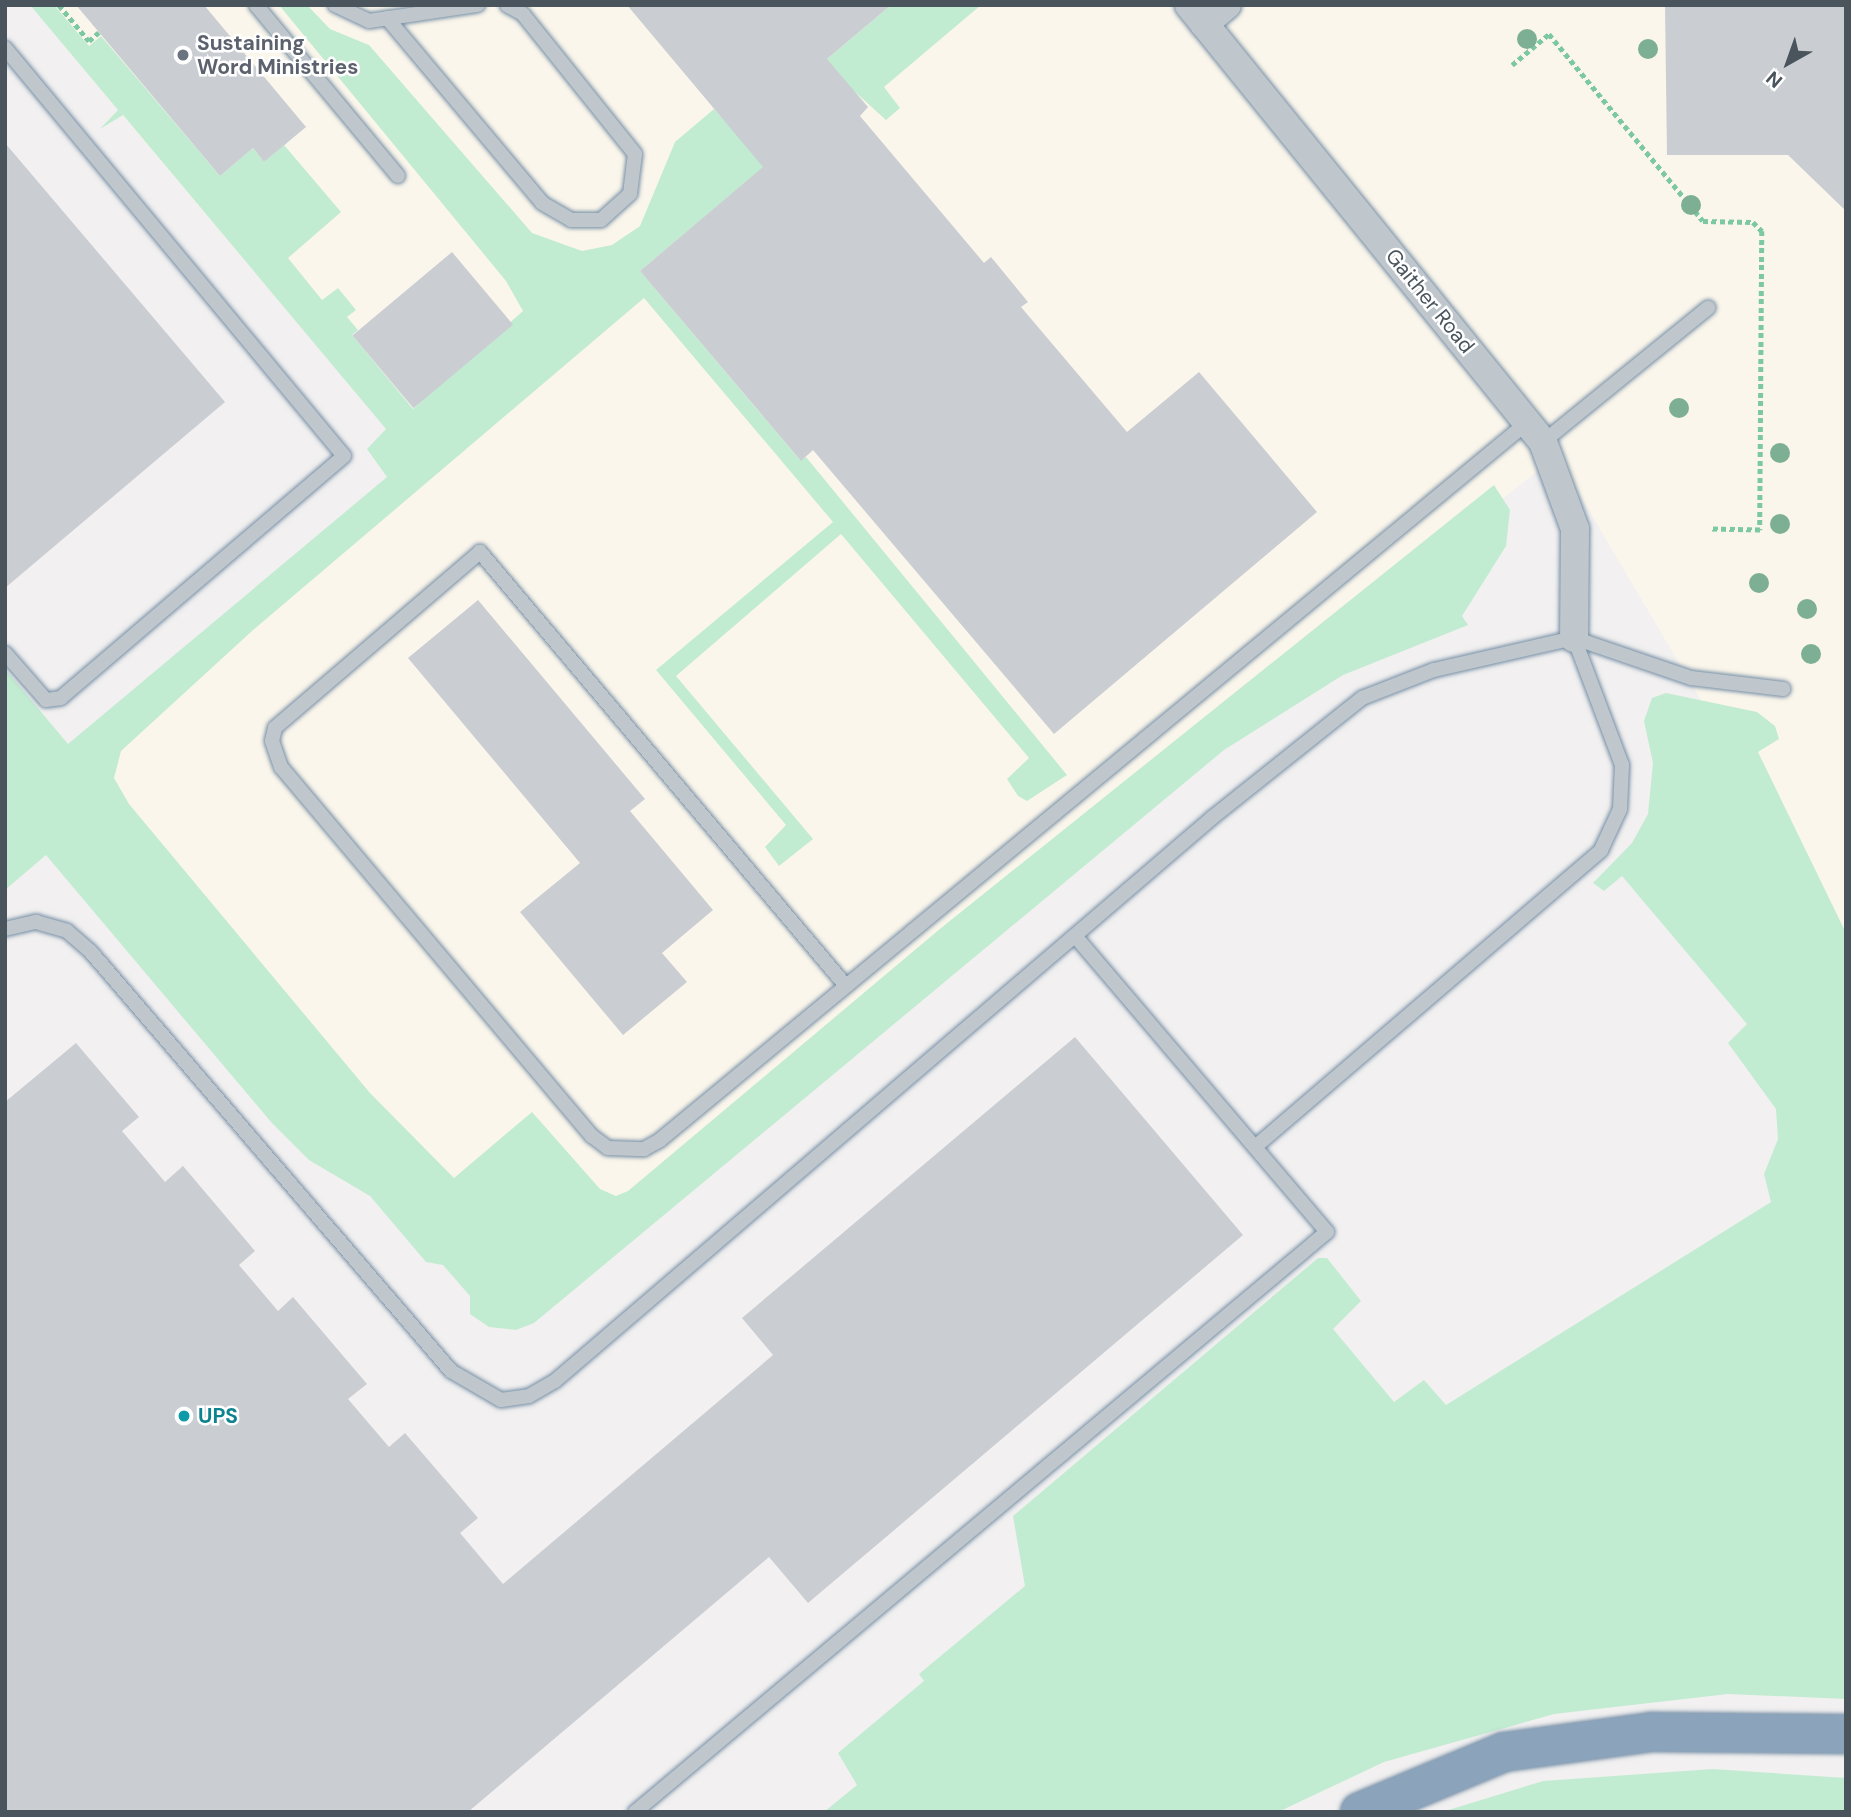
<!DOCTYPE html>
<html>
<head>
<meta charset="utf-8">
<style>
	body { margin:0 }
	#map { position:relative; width:1851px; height:1817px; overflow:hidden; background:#f2f0f0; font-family:"DM Sans",sans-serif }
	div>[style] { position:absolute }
	.commercial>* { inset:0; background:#fbf6eb }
	.green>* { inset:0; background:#c2ecd1 }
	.building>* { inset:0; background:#cacdd2; transform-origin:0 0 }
	.path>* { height:4.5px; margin-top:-2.25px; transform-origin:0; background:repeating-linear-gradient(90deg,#7cc8a0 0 5px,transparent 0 8.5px) }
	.roads { filter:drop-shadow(0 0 2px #768fa6) drop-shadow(0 0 2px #768fa6) }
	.service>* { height:14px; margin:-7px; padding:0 7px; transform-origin:7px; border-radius:7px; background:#bfc7cd }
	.minor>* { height:28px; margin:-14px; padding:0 14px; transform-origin:14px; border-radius:14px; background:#bfc7cd }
	.motorway>* { height:38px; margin:-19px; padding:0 19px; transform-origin:19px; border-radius:19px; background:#8ba4bb }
	.trees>* { width:20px; height:20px; margin:-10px; border-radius:50%; background:#7daf94 }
	.dots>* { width:19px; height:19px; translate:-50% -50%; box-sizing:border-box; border:4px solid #fff; border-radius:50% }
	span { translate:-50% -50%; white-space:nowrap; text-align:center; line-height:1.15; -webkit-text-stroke:5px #fff; paint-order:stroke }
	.worship-label { font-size:21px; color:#5b616d; font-weight:700 }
	.left { translate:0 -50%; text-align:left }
	.street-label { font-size:21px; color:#49545c }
	.culture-label { font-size:21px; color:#0d838f; font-weight:700 }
	.frame { position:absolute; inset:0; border:7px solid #49545c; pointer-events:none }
	.north { position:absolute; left:1753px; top:28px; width:70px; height:70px; -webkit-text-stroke:5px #fff; paint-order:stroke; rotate:220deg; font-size:19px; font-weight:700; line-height:28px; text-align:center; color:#49545c }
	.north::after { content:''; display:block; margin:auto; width:24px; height:32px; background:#49545c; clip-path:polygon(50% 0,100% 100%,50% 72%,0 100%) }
</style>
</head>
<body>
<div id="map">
	<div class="commercial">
		<div style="clip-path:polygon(30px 5px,1846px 5px,1846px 1023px,1709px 714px,1557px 456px,1395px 583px,525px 1315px,74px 781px,5px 838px,5px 700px,63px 769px,419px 468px)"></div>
	</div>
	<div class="green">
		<div style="clip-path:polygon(30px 5px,54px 5px,89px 46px,101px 36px,220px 176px,253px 148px,264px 162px,284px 145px,341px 212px,288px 258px,322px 300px,338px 288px,356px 310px,347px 317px,358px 330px,352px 335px,413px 409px,523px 311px,506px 281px,279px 5px,307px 5px,330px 29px,369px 45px,532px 233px,582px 251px,612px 245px,640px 226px,675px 142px,714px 109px,737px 135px,891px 5px,981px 5px,884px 87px,900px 108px,886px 120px,854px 91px,640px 271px,800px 460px,806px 457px,1067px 775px,1027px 801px,1018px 796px,1007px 779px,1029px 758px,841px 534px,676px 676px,813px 839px,779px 866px,765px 847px,786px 825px,656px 670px,833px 522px,644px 298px,252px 631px,121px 751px,114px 778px,129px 804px,370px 1093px,454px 1178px,532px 1112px,600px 1189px,616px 1196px,628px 1191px,941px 928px,1494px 485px,1510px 510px,1506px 546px,1462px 616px,1468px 625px,1343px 675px,1224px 750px,534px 1323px,516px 1330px,489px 1327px,470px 1314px,470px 1296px,443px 1265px,426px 1262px,370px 1196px,309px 1160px,271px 1122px,46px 855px,5px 890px,5px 669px,68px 744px,387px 477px,367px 449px,386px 429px,123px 115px,100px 129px,118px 110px)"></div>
		<div style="clip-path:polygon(1666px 693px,1757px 712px,1775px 726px,1779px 739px,1758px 752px,1846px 933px,1846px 1699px,1728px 1694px,1554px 1714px,1384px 1762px,1278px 1812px,824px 1812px,857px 1785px,838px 1753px,924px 1681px,919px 1674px,1025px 1586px,1013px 1516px,1318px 1258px,1327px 1258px,1361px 1301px,1333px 1329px,1394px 1402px,1424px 1380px,1446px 1405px,1771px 1202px,1764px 1174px,1778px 1139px,1776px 1109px,1728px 1043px,1747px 1024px,1622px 876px,1604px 891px,1593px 883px,1632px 843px,1648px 814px,1653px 763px,1644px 721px,1652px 698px)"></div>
		<div style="clip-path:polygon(1713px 1769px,1846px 1778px,1846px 1812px,1442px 1812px,1543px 1781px)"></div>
	</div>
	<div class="building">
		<div style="clip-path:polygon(76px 5px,204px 5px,306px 127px,264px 162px,253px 148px,220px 176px)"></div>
		<div style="clip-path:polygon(627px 5px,891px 5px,827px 59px,868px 107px,860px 116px,984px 263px,991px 257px,1028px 302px,1021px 307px,1127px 432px,1199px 372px,1317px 512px,1054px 734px,813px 450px,801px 461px,640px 271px,763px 167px)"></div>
		<div style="clip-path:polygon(1665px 5px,1846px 5px,1846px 211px,1788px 155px,1667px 155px)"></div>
		<div style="clip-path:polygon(5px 143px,225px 402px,5px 588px)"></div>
		<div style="left:452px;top:252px;width:95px;height:130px;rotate:50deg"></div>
		<div style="clip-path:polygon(478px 600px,645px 799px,630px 811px,713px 910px,662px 953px,687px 982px,623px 1035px,520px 912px,580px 863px,408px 658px)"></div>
		<div style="clip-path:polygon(1075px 1037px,1243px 1235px,808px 1603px,769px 1557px,468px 1812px,5px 1812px,5px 1102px,76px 1043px,139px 1117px,122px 1131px,165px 1182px,183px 1166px,255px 1251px,239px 1265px,278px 1311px,293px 1297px,367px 1384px,348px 1399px,389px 1447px,405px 1433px,478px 1518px,460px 1533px,503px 1584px,773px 1355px,742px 1318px)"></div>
	</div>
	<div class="path">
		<div style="left:59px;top:5px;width:47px;rotate:50.2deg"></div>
		<div style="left:89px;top:41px;width:13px;rotate:-42deg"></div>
		<div style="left:1512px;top:65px;width:48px;rotate:-40deg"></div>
		<div style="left:1549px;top:34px;width:242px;rotate:50.5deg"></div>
		<div style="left:1703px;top:221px;width:50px;rotate:1.1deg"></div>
		<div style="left:1753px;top:222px;width:13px;rotate:45deg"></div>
		<div style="left:1762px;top:231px;width:299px;rotate:90.4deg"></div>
		<div style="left:1760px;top:530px;width:49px;rotate:-178.8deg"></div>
	</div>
	<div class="roads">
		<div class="service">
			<div style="left:256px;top:5px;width:222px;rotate:50.3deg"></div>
			<div style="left:335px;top:5px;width:38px;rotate:25deg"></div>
			<div style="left:369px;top:21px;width:110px;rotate:-8.4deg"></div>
			<div style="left:387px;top:18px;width:241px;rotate:50deg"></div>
			<div style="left:542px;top:203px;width:34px;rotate:30deg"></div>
			<div style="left:571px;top:220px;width:30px"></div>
			<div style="left:601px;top:220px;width:39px;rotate:-42deg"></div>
			<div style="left:630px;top:194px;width:40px;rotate:-82.9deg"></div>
			<div style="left:635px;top:154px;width:179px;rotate:-128.7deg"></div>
			<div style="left:523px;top:14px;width:18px;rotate:-151deg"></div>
			<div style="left:5px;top:48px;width:530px;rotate:50.28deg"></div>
			<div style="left:344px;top:456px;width:372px;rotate:139.5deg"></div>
			<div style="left:61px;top:698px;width:15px;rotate:172deg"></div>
			<div style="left:46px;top:700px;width:62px;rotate:-131.1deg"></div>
			<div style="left:1543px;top:442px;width:213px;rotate:-39.1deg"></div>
			<div style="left:5px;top:929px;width:32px;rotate:-13deg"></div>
			<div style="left:36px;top:922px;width:32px;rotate:16deg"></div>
			<div style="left:67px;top:931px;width:32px;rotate:41deg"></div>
			<div style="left:91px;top:952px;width:552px;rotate:49.33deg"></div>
			<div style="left:451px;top:1371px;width:58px;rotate:30.1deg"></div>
			<div style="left:501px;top:1400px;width:28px;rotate:-8deg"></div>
			<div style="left:529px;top:1396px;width:30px;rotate:-30deg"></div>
			<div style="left:555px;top:1381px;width:867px;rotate:-40.6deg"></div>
			<div style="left:1213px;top:817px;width:191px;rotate:-38.6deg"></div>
			<div style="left:1362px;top:698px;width:77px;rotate:-21.3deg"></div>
			<div style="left:1434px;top:670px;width:144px;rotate:-12.9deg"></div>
			<div style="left:1574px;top:638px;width:124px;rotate:18.9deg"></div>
			<div style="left:1691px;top:678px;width:93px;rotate:6.8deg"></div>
			<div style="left:846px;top:986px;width:568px;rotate:-130.14deg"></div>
			<div style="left:480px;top:552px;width:270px;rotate:139.4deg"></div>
			<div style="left:275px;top:728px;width:13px;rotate:103deg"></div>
			<div style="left:272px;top:741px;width:28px;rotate:71deg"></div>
			<div style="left:281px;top:767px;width:483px;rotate:49.9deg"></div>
			<div style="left:592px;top:1136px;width:20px;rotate:37deg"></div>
			<div style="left:608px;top:1148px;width:36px;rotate:2deg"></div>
			<div style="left:644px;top:1149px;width:18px;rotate:-29deg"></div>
			<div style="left:660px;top:1140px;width:1126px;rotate:-39.6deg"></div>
			<div style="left:1255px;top:1147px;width:456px;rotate:-40.6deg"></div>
			<div style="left:1601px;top:850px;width:45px;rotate:-65.1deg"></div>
			<div style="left:1620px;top:809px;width:44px;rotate:-87.4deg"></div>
			<div style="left:1622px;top:765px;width:136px;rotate:-110.7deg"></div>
			<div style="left:635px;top:1812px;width:903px;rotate:-39.97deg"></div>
			<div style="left:1327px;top:1232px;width:389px;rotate:-130.4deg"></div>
		</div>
		<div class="minor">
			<div style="left:1189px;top:5px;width:562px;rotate:50.99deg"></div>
			<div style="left:1543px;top:442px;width:93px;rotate:69.8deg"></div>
			<div style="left:1575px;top:529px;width:109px;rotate:90.5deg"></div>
			<div style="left:1204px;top:24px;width:30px;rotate:-40deg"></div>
		</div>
		<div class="motorway">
			<div style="left:1360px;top:1812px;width:156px;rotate:-22.6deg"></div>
			<div style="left:1504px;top:1752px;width:149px;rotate:-7.7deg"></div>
			<div style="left:1652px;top:1732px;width:194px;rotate:0.6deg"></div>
		</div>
	</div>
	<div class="trees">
		<div style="left:1527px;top:39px"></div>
		<div style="left:1648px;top:49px"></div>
		<div style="left:1691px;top:205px"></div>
		<div style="left:1679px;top:408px"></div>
		<div style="left:1780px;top:453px"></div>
		<div style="left:1780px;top:524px"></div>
		<div style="left:1759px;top:583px"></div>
		<div style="left:1807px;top:609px"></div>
		<div style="left:1811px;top:654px"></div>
	</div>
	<div class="dots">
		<div style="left:183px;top:55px;background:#6b7280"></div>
		<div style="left:184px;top:1416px;background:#0f9aa8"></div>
	</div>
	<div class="worship-label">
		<span class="left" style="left:197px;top:55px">Sustaining<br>Word Ministries</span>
	</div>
	<div class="street-label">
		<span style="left:1430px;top:301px;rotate:51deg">Gaither Road</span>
	</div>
	<div class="culture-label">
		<span class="left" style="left:198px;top:1416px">UPS</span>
	</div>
	<div class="frame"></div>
	<div class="north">N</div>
</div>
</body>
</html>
